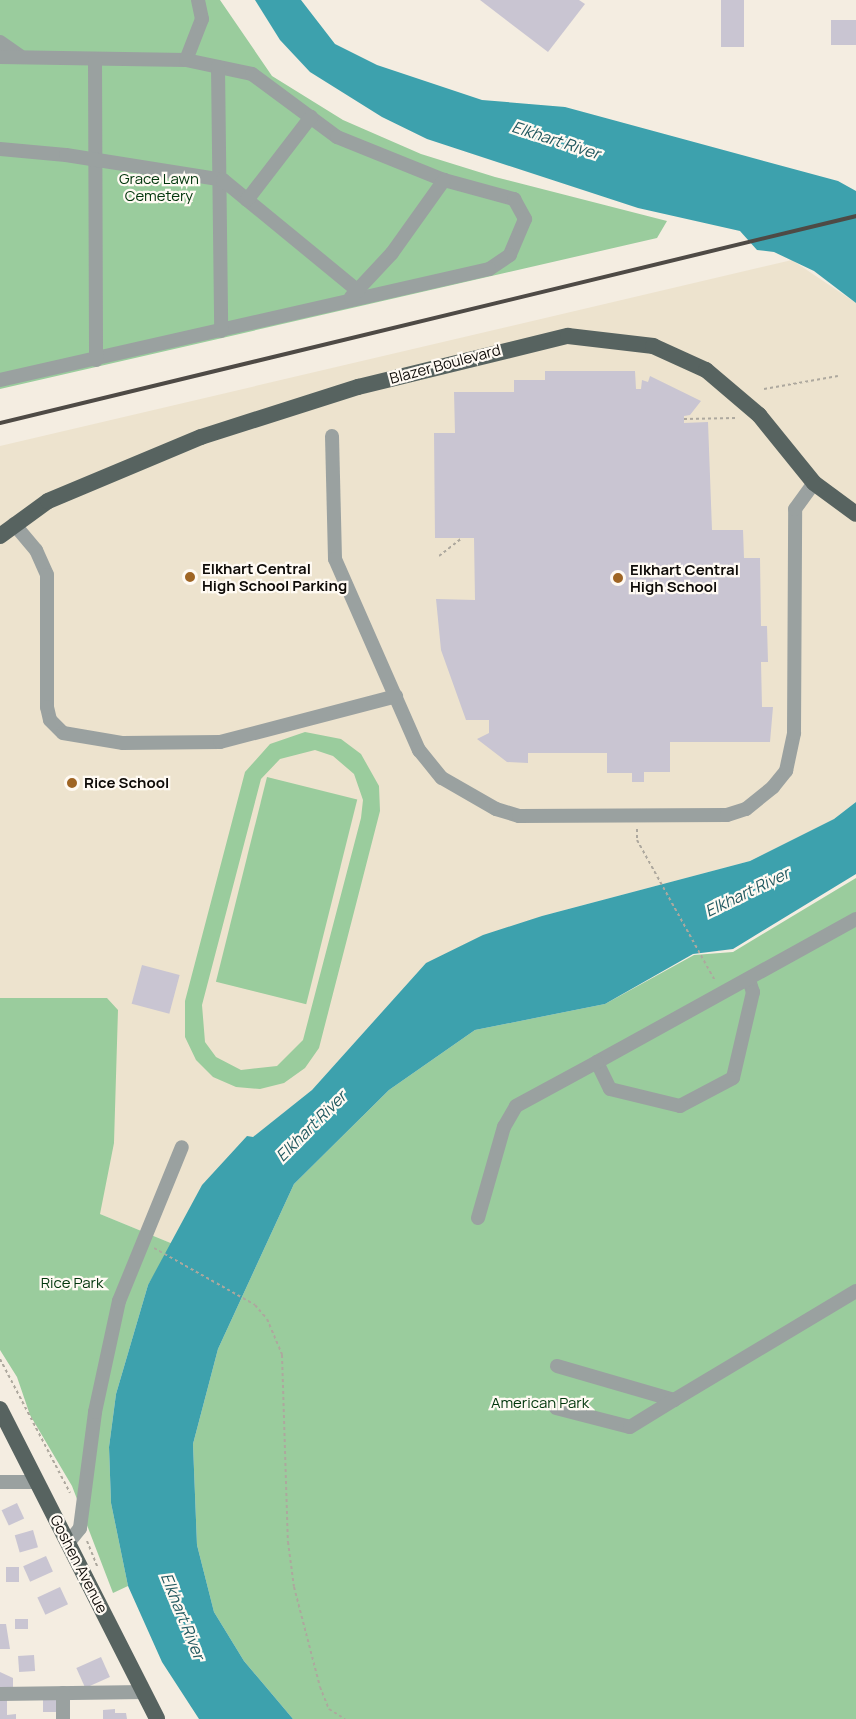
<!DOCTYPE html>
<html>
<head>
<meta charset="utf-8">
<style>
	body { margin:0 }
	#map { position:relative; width:856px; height:1719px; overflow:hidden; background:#f4ede1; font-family:Manrope,sans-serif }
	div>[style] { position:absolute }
	.education>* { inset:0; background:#ede3ce }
	.green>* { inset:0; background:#9acc9d; transform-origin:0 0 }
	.water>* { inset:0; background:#3da1ad }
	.building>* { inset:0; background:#c9c5d2; transform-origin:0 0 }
	.path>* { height:2px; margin-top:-1px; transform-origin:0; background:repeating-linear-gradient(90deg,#ada89e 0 3px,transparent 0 6px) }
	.minor>* { height:14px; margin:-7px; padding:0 7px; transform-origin:7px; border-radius:7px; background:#9aa1a0 }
	.major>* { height:16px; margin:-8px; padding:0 8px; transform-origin:8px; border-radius:8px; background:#576360 }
	.rail>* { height:4px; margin:-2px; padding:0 2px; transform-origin:2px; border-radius:2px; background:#4e4a45 }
	.dots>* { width:16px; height:16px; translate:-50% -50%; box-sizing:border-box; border:3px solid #fffaf3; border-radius:50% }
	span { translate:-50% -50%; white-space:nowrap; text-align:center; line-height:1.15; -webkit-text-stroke:4.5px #fffaf3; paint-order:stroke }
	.park-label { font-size:15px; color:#00350b }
	.street-label { font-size:15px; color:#0e0b08 }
	.poi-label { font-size:15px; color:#0e0b08; font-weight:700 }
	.left { translate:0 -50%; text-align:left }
	.water-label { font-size:16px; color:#225960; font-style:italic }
</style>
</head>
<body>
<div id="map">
	<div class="education">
		<div style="clip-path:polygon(792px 260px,856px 303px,856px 802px,834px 819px,750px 861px,542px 916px,426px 963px,312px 1090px,232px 1154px,202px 1185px,173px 1244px,100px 1214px,0 1201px,0 446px)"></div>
	</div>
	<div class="green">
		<div style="clip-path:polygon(0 0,220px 0,272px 76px,343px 120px,421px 154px,495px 177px,667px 221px,657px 238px,0 389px)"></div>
		<div style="clip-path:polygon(evenodd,305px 732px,341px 739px,361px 754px,379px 786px,380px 811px,319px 1048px,305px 1068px,284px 1083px,260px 1089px,236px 1087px,213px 1077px,196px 1060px,185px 1037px,185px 1001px,245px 772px,270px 744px,305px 732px,315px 750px,333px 756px,354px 774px,363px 800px,361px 818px,303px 1040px,277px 1066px,241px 1070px,216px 1057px,205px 1042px,202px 1005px,261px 779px,280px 759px,315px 750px)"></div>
		<div style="left:267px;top:777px;width:93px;height:211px;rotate:14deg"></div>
		<div style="clip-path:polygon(856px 878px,856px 1719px,293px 1719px,244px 1661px,214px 1612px,197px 1545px,193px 1444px,218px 1349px,294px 1184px,389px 1090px,475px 1030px,605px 1004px,694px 955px,733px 952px)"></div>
		<div style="clip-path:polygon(0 998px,107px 998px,118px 1010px,114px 1143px,100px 1214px,173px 1244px,148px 1285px,116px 1394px,109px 1447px,111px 1503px,128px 1586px,113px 1593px,72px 1486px,30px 1415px,17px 1377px,0 1350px)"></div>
	</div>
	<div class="water">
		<div style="clip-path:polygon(255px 0,301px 0,335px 44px,377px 65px,482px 100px,565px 107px,838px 181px,856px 191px,856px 303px,814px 271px,774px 252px,757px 250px,740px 231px,638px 208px,427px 139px,382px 117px,310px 72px,280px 40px)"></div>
		<div style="clip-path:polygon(856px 802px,856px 874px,733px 949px,693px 954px,605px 1004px,475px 1030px,389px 1090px,294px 1184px,218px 1349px,193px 1444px,197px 1545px,214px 1612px,244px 1661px,293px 1719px,199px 1719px,162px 1662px,128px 1586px,111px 1503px,109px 1447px,116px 1394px,148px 1285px,202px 1185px,247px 1136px,253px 1137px,312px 1090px,426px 963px,483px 935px,542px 916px,750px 861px,834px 819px)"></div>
	</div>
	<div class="building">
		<div style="clip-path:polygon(480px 0,579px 0,585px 4px,548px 52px)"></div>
		<div style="left:721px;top:0;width:23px;height:47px"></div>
		<div style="left:831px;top:20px;width:25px;height:25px"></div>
		<div style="clip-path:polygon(545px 371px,635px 371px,636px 389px,641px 389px,642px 380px,648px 382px,650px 376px,701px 401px,690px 415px,684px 416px,684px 423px,708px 422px,712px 530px,743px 530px,744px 558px,760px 558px,761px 626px,767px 626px,768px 662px,761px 662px,762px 707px,773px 707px,770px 742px,670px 742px,670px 772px,644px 772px,644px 782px,632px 782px,632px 773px,607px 773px,607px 753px,528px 753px,528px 763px,507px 762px,477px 739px,489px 733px,489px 720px,466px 720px,441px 650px,436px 599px,475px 600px,474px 538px,435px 538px,434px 433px,455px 433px,454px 392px,514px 392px,514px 380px,545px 380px)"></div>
		<div style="left:142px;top:965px;width:39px;height:40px;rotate:15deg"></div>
		<div style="left:17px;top:1503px;width:17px;height:17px;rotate:65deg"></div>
		<div style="left:33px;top:1530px;width:18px;height:19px;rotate:74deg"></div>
		<div style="left:46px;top:1556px;width:17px;height:25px;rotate:66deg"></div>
		<div style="left:19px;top:1567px;width:15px;height:13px;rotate:90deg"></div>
		<div style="left:60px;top:1587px;width:19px;height:25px;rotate:65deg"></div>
		<div style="left:28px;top:1619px;width:10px;height:13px;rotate:90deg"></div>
		<div style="clip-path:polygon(0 1624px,6px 1624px,10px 1649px,0 1649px)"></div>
		<div style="left:34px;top:1655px;width:16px;height:16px;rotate:86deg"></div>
		<div style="left:101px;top:1657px;width:22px;height:27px;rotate:66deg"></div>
		<div style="clip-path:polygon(0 1672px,13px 1678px,13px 1690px,0 1690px)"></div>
		<div style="clip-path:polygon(0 1699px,7px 1699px,7px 1715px,16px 1714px,16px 1719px,0 1719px)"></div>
		<div style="left:43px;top:1700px;width:13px;height:12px"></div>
		<div style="clip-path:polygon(115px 1709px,115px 1713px,126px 1713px,127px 1719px,103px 1719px,103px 1710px)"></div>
	</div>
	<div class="path">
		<div style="left:764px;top:389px;width:75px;rotate:-10deg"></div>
		<div style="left:684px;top:419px;width:52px;rotate:-1.1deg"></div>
		<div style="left:439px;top:556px;width:29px;rotate:-38deg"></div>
		<div style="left:637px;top:829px;width:11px;rotate:90deg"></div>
		<div style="left:637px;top:840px;width:161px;rotate:61deg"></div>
		<div style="left:154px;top:1248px;width:116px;rotate:29.4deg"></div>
		<div style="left:255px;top:1305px;width:18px;rotate:49deg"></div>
		<div style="left:267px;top:1319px;width:39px;rotate:67deg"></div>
		<div style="left:282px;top:1355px;width:187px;rotate:88.2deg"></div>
		<div style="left:288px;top:1542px;width:45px;rotate:82.4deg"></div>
		<div style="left:294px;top:1587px;width:103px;rotate:75.4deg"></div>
		<div style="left:320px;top:1687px;width:24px;rotate:68deg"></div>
		<div style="left:329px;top:1709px;width:19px;rotate:32deg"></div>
		<div style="left:0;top:1359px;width:151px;rotate:62.4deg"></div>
		<div style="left:87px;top:1541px;width:27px;rotate:68deg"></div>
	</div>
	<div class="minor">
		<div style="left:0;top:42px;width:24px;rotate:35deg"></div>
		<div style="left:0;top:57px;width:186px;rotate:0.9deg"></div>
		<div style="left:186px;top:60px;width:67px;rotate:12deg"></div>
		<div style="left:252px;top:74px;width:106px;rotate:36.5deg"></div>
		<div style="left:337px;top:137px;width:115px;rotate:21.9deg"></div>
		<div style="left:444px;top:180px;width:73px;rotate:15.2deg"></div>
		<div style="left:514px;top:199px;width:23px;rotate:61deg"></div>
		<div style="left:525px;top:219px;width:39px;rotate:113deg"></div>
		<div style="left:510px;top:255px;width:25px;rotate:146deg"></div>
		<div style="left:489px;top:269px;width:501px;rotate:167.21deg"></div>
		<div style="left:95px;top:59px;width:301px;rotate:89.8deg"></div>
		<div style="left:186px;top:60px;width:44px;rotate:-68.7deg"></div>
		<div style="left:202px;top:19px;width:19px;rotate:-102deg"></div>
		<div style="left:218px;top:67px;width:264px;rotate:89.3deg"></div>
		<div style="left:0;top:149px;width:66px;rotate:5.2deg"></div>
		<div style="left:66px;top:155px;width:159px;rotate:9deg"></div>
		<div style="left:223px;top:180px;width:175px;rotate:39.4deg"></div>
		<div style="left:247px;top:200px;width:105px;rotate:-52.4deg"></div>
		<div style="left:351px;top:297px;width:60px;rotate:-47deg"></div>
		<div style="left:392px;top:253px;width:90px;rotate:-54.5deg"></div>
		<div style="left:332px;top:436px;width:123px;rotate:88.6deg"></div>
		<div style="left:335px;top:559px;width:209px;rotate:66.3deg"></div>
		<div style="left:419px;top:750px;width:36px;rotate:51deg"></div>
		<div style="left:442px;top:778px;width:62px;rotate:29.9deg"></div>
		<div style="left:496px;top:809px;width:24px;rotate:17deg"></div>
		<div style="left:519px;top:816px;width:208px;rotate:-0.3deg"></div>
		<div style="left:727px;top:815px;width:20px;rotate:-18deg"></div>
		<div style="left:746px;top:809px;width:35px;rotate:-39deg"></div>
		<div style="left:773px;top:787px;width:21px;rotate:-51deg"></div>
		<div style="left:786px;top:771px;width:39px;rotate:-78deg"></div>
		<div style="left:794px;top:733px;width:224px;rotate:-89.7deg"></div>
		<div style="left:795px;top:509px;width:32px;rotate:-54deg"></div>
		<div style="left:14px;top:524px;width:34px;rotate:50deg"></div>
		<div style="left:36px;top:550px;width:27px;rotate:66deg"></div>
		<div style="left:47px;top:575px;width:132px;rotate:90deg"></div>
		<div style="left:47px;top:707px;width:13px;rotate:77deg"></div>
		<div style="left:50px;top:720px;width:18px;rotate:45deg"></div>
		<div style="left:63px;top:733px;width:61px;rotate:9.5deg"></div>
		<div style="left:123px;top:743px;width:97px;rotate:-0.6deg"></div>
		<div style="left:220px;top:742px;width:182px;rotate:-14.6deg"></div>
		<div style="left:749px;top:980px;width:13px;rotate:72deg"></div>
		<div style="left:753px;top:992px;width:88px;rotate:103.1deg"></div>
		<div style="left:733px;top:1078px;width:60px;rotate:152.2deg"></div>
		<div style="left:680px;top:1106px;width:72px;rotate:-166.3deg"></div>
		<div style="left:610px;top:1089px;width:30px;rotate:-116deg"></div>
		<div style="left:597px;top:1062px;width:296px;rotate:-28.9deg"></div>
		<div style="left:478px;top:1218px;width:95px;rotate:-74.1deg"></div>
		<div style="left:504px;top:1127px;width:24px;rotate:-60deg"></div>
		<div style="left:516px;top:1106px;width:92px;rotate:-28.5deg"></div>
		<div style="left:557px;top:1366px;width:122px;rotate:16.2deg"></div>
		<div style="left:674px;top:1400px;width:212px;rotate:-30.9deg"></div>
		<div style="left:556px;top:1408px;width:76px;rotate:14.4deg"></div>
		<div style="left:630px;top:1427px;width:52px;rotate:-31.5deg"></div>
		<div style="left:0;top:1482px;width:37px"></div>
		<div style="left:68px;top:1543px;width:19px;rotate:-51deg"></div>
		<div style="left:80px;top:1528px;width:117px;rotate:-82.6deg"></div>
		<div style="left:95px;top:1412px;width:114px;rotate:-77.8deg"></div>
		<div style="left:119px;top:1301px;width:166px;rotate:-67.8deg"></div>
		<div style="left:0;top:1694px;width:144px;rotate:-0.8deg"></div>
		<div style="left:63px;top:1719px;width:26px;rotate:-90deg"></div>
	</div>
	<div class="major">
		<div style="left:0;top:536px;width:59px;rotate:-36.1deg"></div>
		<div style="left:48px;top:501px;width:166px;rotate:-22.7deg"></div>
		<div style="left:201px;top:437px;width:165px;rotate:-17.7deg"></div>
		<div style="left:358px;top:387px;width:216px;rotate:-13.7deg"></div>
		<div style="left:568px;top:336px;width:86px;rotate:6.7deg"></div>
		<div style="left:653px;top:346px;width:58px;rotate:24.4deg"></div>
		<div style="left:706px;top:370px;width:70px;rotate:40.3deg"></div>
		<div style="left:759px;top:415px;width:87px;rotate:51deg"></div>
		<div style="left:814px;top:483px;width:52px;rotate:36.4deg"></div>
		<div style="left:0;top:1409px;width:347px;rotate:63.1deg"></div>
	</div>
	<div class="rail">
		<div style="left:0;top:423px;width:881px;rotate:-13.59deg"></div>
	</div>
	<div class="dots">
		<div style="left:190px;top:577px;background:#9f6524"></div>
		<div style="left:618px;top:578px;background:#9f6524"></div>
		<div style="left:72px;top:783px;background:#9f6524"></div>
	</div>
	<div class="park-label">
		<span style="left:159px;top:187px">Grace Lawn<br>Cemetery</span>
		<span style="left:72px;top:1283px">Rice Park</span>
		<span style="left:540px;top:1403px">American Park</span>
	</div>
	<div class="street-label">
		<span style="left:445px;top:364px;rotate:-15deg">Blazer Boulevard</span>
		<span style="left:79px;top:1564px;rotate:63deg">Goshen Avenue</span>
	</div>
	<div class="poi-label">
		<span class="left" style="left:202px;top:577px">Elkhart Central<br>High School Parking</span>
		<span class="left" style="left:630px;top:578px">Elkhart Central<br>High School</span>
		<span class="left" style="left:84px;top:783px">Rice School</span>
	</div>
	<div class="water-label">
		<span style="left:556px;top:140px;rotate:18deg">Elkhart River</span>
		<span style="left:747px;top:892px;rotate:-26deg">Elkhart River</span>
		<span style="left:311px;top:1126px;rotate:-45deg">Elkhart River</span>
		<span style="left:183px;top:1616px;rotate:68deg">Elkhart River</span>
	</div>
</div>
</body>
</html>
